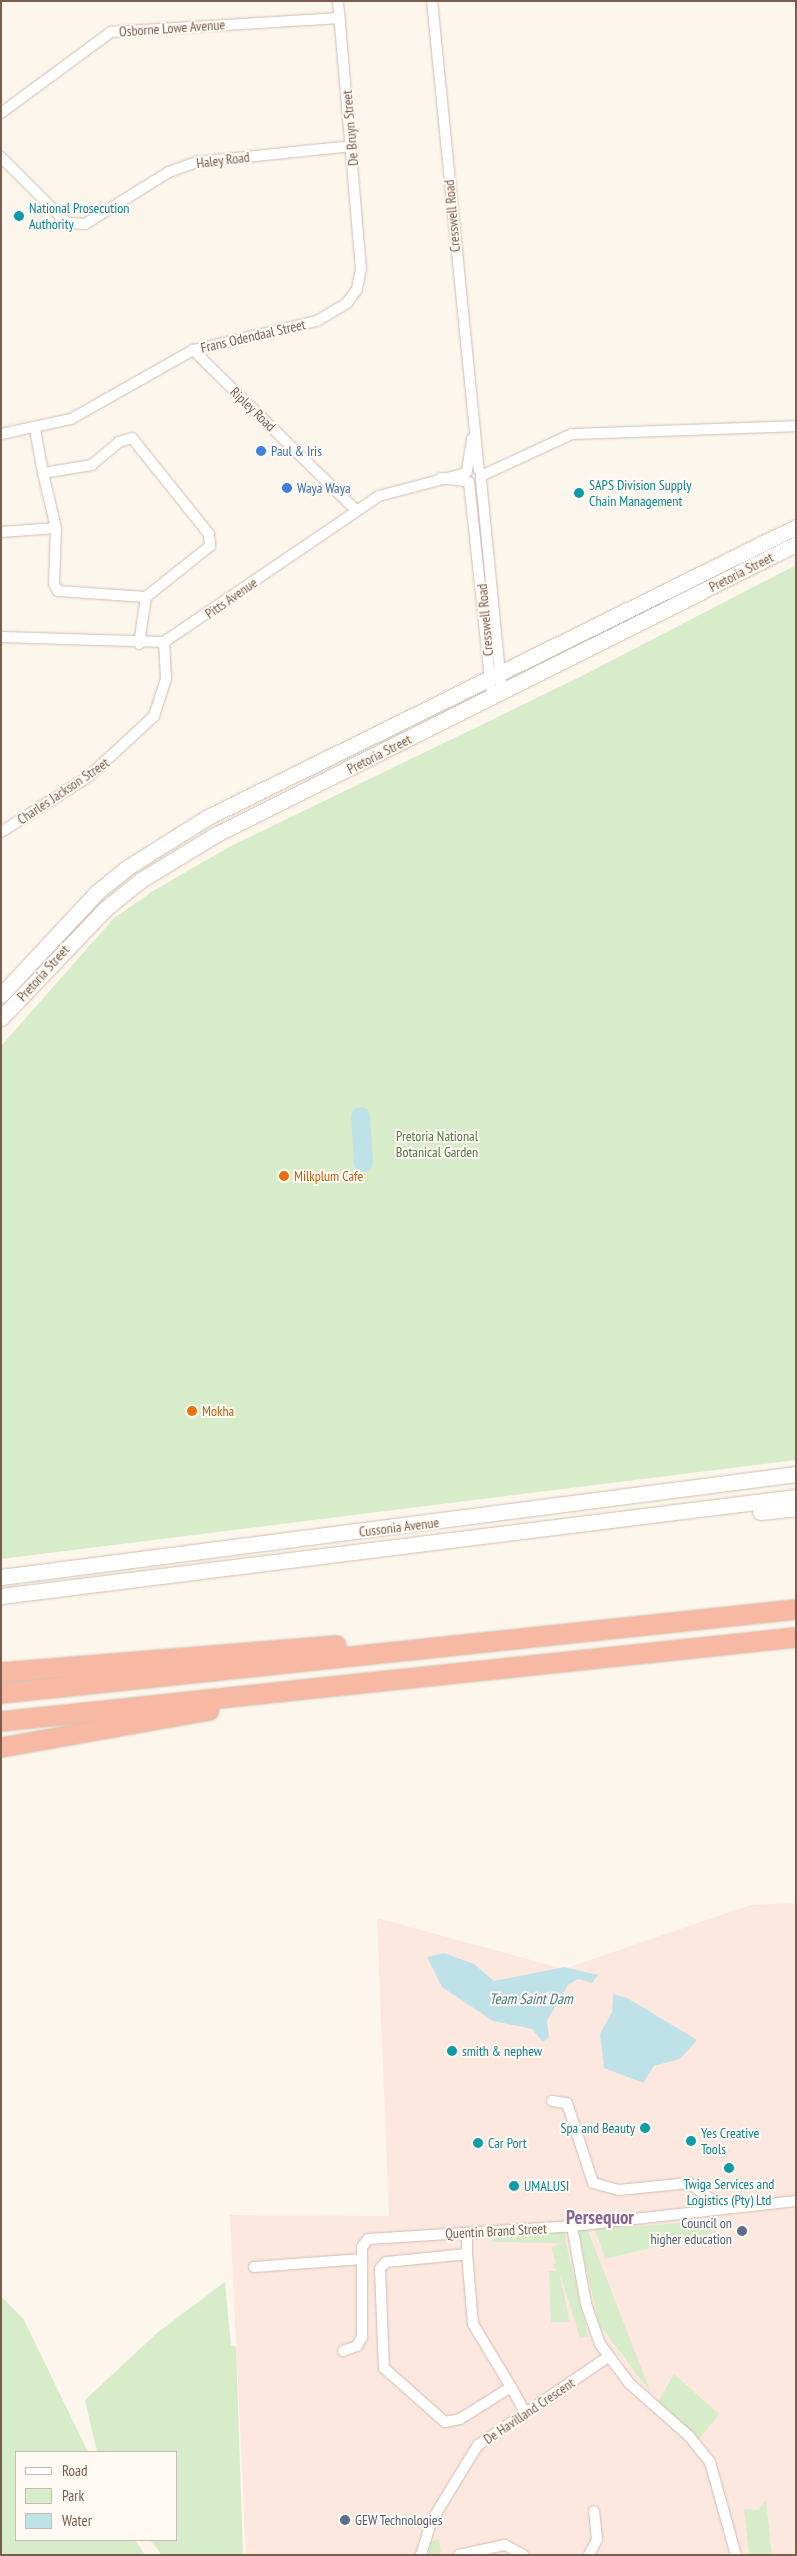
<!DOCTYPE html>
<html>
<head>
<meta charset="utf-8">
<style>
	body { margin:0 }
	#map { position:relative; width:797px; height:2556px; overflow:hidden; background:#fdf6ec; font-family:"PT Sans Narrow",sans-serif }
	div>[style] { position:absolute }
	.commercial>* { inset:0; background:#fde8e0 }
	.green>* { inset:0; background:#d7ecc9 }
	.water>* { inset:0; background:#bfe2e8 }
	.river>* { height:19px; margin:-9.5px; padding:0 9.5px; transform-origin:9.5px; border-radius:9.5px; background:#bfe2e8 }
	.roads { filter:drop-shadow(0 0 1px #d0beb0) drop-shadow(0 0 1px #d0beb0) }
	.street>* { height:10px; margin:-5px; padding:0 5px; transform-origin:5px; border-radius:5px; background:#fff }
	.secondary>* { height:15px; margin:-7.5px; padding:0 7.5px; transform-origin:7.5px; border-radius:7.5px; background:#fff }
	.highway>* { height:19px; margin:-9.5px; padding:0 9.5px; transform-origin:9.5px; border-radius:9.5px; background:#f7b9a3 }
	.dots>* { width:14px; height:14px; translate:-50% -50%; box-sizing:border-box; border:2px solid #fffaf3; border-radius:50% }
	span { translate:-50% -50%; white-space:nowrap; text-align:center; line-height:1.15; -webkit-text-stroke:4px #fffaf3; paint-order:stroke }
	.street-label { font-size:14px; color:#795d4d }
	.culture-label { font-size:14px; color:#0d838f }
	.left { translate:0 -50%; text-align:left }
	.right { translate:-100% -50%; text-align:right }
	.shop-label { font-size:14px; color:#366cbe }
	.park-label { font-size:14px; color:#527941 }
	.food-label { font-size:14px; color:#c56008 }
	.service-label { font-size:14px; color:#4e5e75 }
	.water-label { font-size:15px; color:#437a85; font-style:italic }
	.district-label { font-size:19px; color:#856695; font-weight:700 }
	.frame { position:absolute; inset:0; border:2px solid #795d4d; pointer-events:none }
	.legend { position:absolute; left:15px; top:2451px; width:162px; height:90px; box-sizing:border-box; background:#fffaf3; border:1px solid #c9bbb1; margin:0; padding:6px 9px; list-style:none; font-size:15px; color:#795d4d }
	.legend li { display:flex; align-items:center; gap:10px; height:25px }
	.legend b { width:25px; border:1px solid #c9bbb1 }
</style>
</head>
<body>
<div id="map">
	<div class="commercial">
		<div style="clip-path:polygon(796px 1903px,796px 2555px,246px 2555px,230px 2215px,389px 2216px,377px 1918px,564px 1969px,750px 1905px)"></div>
	</div>
	<div class="green">
		<div style="clip-path:polygon(796px 565px,796px 1460px,1px 1559px,1px 1046px,114px 918px,153px 891px,229px 847px,580px 677px)"></div>
		<div style="clip-path:polygon(712px 2221px,717px 2232px,605px 2259px,595px 2229px)"></div>
		<div style="clip-path:polygon(587px 2228px,651px 2393px,599px 2324px,578px 2231px)"></div>
		<div style="clip-path:polygon(565px 2232px,566px 2243px,588px 2337px,580px 2338px,559px 2271px,570px 2322px,551px 2322px,549px 2271px,556px 2271px,553px 2264px,556px 2263px,551px 2247px,564px 2243px,491px 2242px,495px 2235px)"></div>
		<div style="clip-path:polygon(225px 2282px,231px 2345px,236px 2347px,243px 2555px,162px 2555px,150px 2540px,176px 2540px,176px 2452px,97px 2452px,85px 2400px,157px 2333px)"></div>
		<div style="clip-path:polygon(1px 2296px,24px 2320px,88px 2452px,16px 2452px,16px 2540px,135px 2540px,145px 2555px,1px 2555px)"></div>
		<div style="clip-path:polygon(674px 2374px,719px 2414px,699px 2439px,658px 2402px)"></div>
		<div style="clip-path:polygon(766px 2500px,772px 2555px,749px 2555px,744px 2509px,758px 2510px)"></div>
		<div style="clip-path:polygon(439px 2539px,441px 2555px,429px 2555px,428px 2543px)"></div>
	</div>
	<div class="water">
		<div style="clip-path:polygon(444px 1953px,474px 1964px,494px 1981px,564px 1967px,598px 1975px,592px 1983px,578px 1979px,568px 1985px,547px 2021px,549px 2037px,543px 2042px,532px 2029px,493px 2021px,442px 1987px,427px 1957px)"></div>
		<div style="clip-path:polygon(613px 1994px,627px 1998px,697px 2040px,680px 2059px,654px 2066px,643px 2083px,604px 2068px,600px 2034px,612px 2012px)"></div>
	</div>
	<div class="river">
		<div style="left:360px;top:1116px;width:46px;rotate:86.3deg"></div>
	</div>
	<div class="roads">
		<div class="street">
			<div style="left:432px;top:1px;width:471px;rotate:84.3deg"></div>
			<div style="left:1px;top:113px;width:137px;rotate:-36.4deg"></div>
			<div style="left:111px;top:32px;width:229px;rotate:-3.5deg"></div>
			<div style="left:1px;top:157px;width:93px;rotate:45deg"></div>
			<div style="left:67px;top:223px;width:18px;rotate:3deg"></div>
			<div style="left:85px;top:224px;width:99px;rotate:-31.8deg"></div>
			<div style="left:169px;top:172px;width:30px;rotate:-20deg"></div>
			<div style="left:197px;top:162px;width:156px;rotate:-5.9deg"></div>
			<div style="left:193px;top:350px;width:228px;rotate:44.5deg"></div>
			<div style="left:35px;top:429px;width:45px;rotate:79.7deg"></div>
			<div style="left:43px;top:473px;width:57px;rotate:76.7deg"></div>
			<div style="left:56px;top:528px;width:56px;rotate:92deg"></div>
			<div style="left:54px;top:584px;width:8px;rotate:60deg"></div>
			<div style="left:58px;top:591px;width:88px;rotate:3.9deg"></div>
			<div style="left:146px;top:597px;width:82px;rotate:-38.6deg"></div>
			<div style="left:210px;top:546px;width:12px;rotate:-95deg"></div>
			<div style="left:209px;top:534px;width:123px;rotate:-128.7deg"></div>
			<div style="left:132px;top:438px;width:14px;rotate:163deg"></div>
			<div style="left:119px;top:442px;width:35px;rotate:140deg"></div>
			<div style="left:92px;top:465px;width:50px;rotate:170.7deg"></div>
			<div style="left:1px;top:434px;width:72px;rotate:-12.1deg"></div>
			<div style="left:71px;top:419px;width:140px;rotate:-29.5deg"></div>
			<div style="left:193px;top:350px;width:127px;rotate:-13.2deg"></div>
			<div style="left:317px;top:321px;width:35px;rotate:-31deg"></div>
			<div style="left:347px;top:303px;width:17px;rotate:-54deg"></div>
			<div style="left:357px;top:289px;width:20px;rotate:-79deg"></div>
			<div style="left:361px;top:269px;width:269px;rotate:-94.9deg"></div>
			<div style="left:467px;top:471px;width:33px;rotate:-81deg"></div>
			<div style="left:481px;top:476px;width:100px;rotate:-24.8deg"></div>
			<div style="left:572px;top:434px;width:224px;rotate:-2deg"></div>
			<div style="left:441px;top:478px;width:26px;rotate:7deg"></div>
			<div style="left:481px;top:480px;width:214px;rotate:84.4deg"></div>
			<div style="left:469px;top:482px;width:217px;rotate:83.9deg"></div>
			<div style="left:1px;top:532px;width:55px;rotate:-4.2deg"></div>
			<div style="left:1px;top:637px;width:163px;rotate:1.8deg"></div>
			<div style="left:164px;top:642px;width:260px;rotate:-34.2deg"></div>
			<div style="left:379px;top:496px;width:90px;rotate:-14.8deg"></div>
			<div style="left:139px;top:644px;width:48px;rotate:-81.5deg"></div>
			<div style="left:1px;top:832px;width:103px;rotate:-32.3deg"></div>
			<div style="left:88px;top:777px;width:90px;rotate:-42.7deg"></div>
			<div style="left:154px;top:716px;width:39px;rotate:-72deg"></div>
			<div style="left:166px;top:679px;width:37px;rotate:-93deg"></div>
			<div style="left:552px;top:2101px;width:15px;rotate:8deg"></div>
			<div style="left:567px;top:2103px;width:84px;rotate:72deg"></div>
			<div style="left:593px;top:2183px;width:27px;rotate:15deg"></div>
			<div style="left:619px;top:2190px;width:70px;rotate:-5.7deg"></div>
			<div style="left:689px;top:2183px;width:41px;rotate:36deg"></div>
			<div style="left:572px;top:2226px;width:79px;rotate:79.8deg"></div>
			<div style="left:586px;top:2304px;width:42px;rotate:70.7deg"></div>
			<div style="left:600px;top:2344px;width:49px;rotate:53.4deg"></div>
			<div style="left:629px;top:2383px;width:80px;rotate:41.5deg"></div>
			<div style="left:689px;top:2436px;width:33px;rotate:51deg"></div>
			<div style="left:710px;top:2462px;width:97px;rotate:74.4deg"></div>
			<div style="left:467px;top:2233px;width:21px;rotate:90deg"></div>
			<div style="left:467px;top:2254px;width:81px;rotate:174.4deg"></div>
			<div style="left:386px;top:2262px;width:9px;rotate:131deg"></div>
			<div style="left:380px;top:2269px;width:99px;rotate:87.7deg"></div>
			<div style="left:384px;top:2368px;width:81px;rotate:41.5deg"></div>
			<div style="left:445px;top:2422px;width:15px;rotate:-11deg"></div>
			<div style="left:460px;top:2419px;width:60px;rotate:-32.1deg"></div>
			<div style="left:511px;top:2387px;width:74px;rotate:-121.1deg"></div>
			<div style="left:473px;top:2324px;width:70px;rotate:-94.9deg"></div>
			<div style="left:254px;top:2267px;width:108px;rotate:-4.2deg"></div>
			<div style="left:343px;top:2351px;width:15px;rotate:-20deg"></div>
			<div style="left:357px;top:2346px;width:10px;rotate:-61deg"></div>
			<div style="left:362px;top:2337px;width:90px;rotate:-90deg"></div>
			<div style="left:362px;top:2247px;width:10px;rotate:-53deg"></div>
			<div style="left:368px;top:2239px;width:204px;rotate:-3.6deg"></div>
			<div style="left:572px;top:2226px;width:225px;rotate:-6.4deg"></div>
			<div style="left:511px;top:2387px;width:29px;rotate:61deg"></div>
			<div style="left:421px;top:2555px;width:37px;rotate:-73deg"></div>
			<div style="left:432px;top:2520px;width:88px;rotate:-58.5deg"></div>
			<div style="left:478px;top:2445px;width:157px;rotate:-34.1deg"></div>
			<div style="left:459px;top:2555px;width:47px;rotate:-12.3deg"></div>
			<div style="left:505px;top:2545px;width:21px;rotate:29deg"></div>
			<div style="left:589px;top:2555px;width:18px;rotate:-63deg"></div>
			<div style="left:597px;top:2539px;width:28px;rotate:-96deg"></div>
		</div>
		<div class="secondary">
			<div style="left:1px;top:995px;width:141px;rotate:-47deg"></div>
			<div style="left:97px;top:892px;width:40px;rotate:-39deg"></div>
			<div style="left:128px;top:867px;width:94px;rotate:-32deg"></div>
			<div style="left:208px;top:817px;width:656px;rotate:-26.25deg"></div>
			<div style="left:1px;top:1018px;width:151px;rotate:-46.3deg"></div>
			<div style="left:105px;top:909px;width:46px;rotate:-38.9deg"></div>
			<div style="left:141px;top:880px;width:87px;rotate:-31.3deg"></div>
			<div style="left:215px;top:835px;width:650px;rotate:-26.6deg"></div>
			<div style="left:760px;top:1512px;width:36px;rotate:-6deg"></div>
			<div style="left:1px;top:1577px;width:802px;rotate:-7.38deg"></div>
			<div style="left:1px;top:1596px;width:801px;rotate:-7.1deg"></div>
		</div>
		<div class="highway">
			<div style="left:1px;top:1672px;width:336px;rotate:-4.6deg"></div>
			<div style="left:1px;top:1693px;width:799px;rotate:-6.03deg"></div>
			<div style="left:1px;top:1721px;width:799px;rotate:-6.03deg"></div>
			<div style="left:1px;top:1747px;width:211px;rotate:-10.1deg"></div>
		</div>
	</div>
	<div class="dots">
		<div style="left:19px;top:216px;background:#0f9aa8"></div>
		<div style="left:261px;top:451px;background:#3f7fe0"></div>
		<div style="left:287px;top:488px;background:#3f7fe0"></div>
		<div style="left:579px;top:493px;background:#0f9aa8"></div>
		<div style="left:284px;top:1176px;background:#e8710a"></div>
		<div style="left:192px;top:1411px;background:#e8710a"></div>
		<div style="left:452px;top:2051px;background:#0f9aa8"></div>
		<div style="left:645px;top:2128px;background:#0f9aa8"></div>
		<div style="left:691px;top:2141px;background:#0f9aa8"></div>
		<div style="left:478px;top:2143px;background:#0f9aa8"></div>
		<div style="left:729px;top:2168px;background:#0f9aa8"></div>
		<div style="left:514px;top:2186px;background:#0f9aa8"></div>
		<div style="left:742px;top:2231px;background:#5c6f8a"></div>
		<div style="left:345px;top:2520px;background:#5c6f8a"></div>
	</div>
	<div class="street-label">
		<span style="left:172px;top:28px;rotate:-4deg">Osborne Lowe Avenue</span>
		<span style="left:350px;top:128px;rotate:-95deg">De Bruyn Street</span>
		<span style="left:223px;top:160px;rotate:-7deg">Haley Road</span>
		<span style="left:452px;top:216px;rotate:-95deg">Cresswell Road</span>
		<span style="left:253px;top:336px;rotate:-13deg">Frans Odendaal Street</span>
		<span style="left:253px;top:409px;rotate:44deg">Ripley Road</span>
		<span style="left:741px;top:572px;rotate:-27deg">Pretoria Street</span>
		<span style="left:231px;top:598px;rotate:-35deg">Pitts Avenue</span>
		<span style="left:485px;top:620px;rotate:-95deg">Cresswell Road</span>
		<span style="left:379px;top:754px;rotate:-27deg">Pretoria Street</span>
		<span style="left:63px;top:791px;rotate:-34deg">Charles Jackson Street</span>
		<span style="left:43px;top:973px;rotate:-48deg">Pretoria Street</span>
		<span style="left:399px;top:1527px;rotate:-7deg">Cussonia Avenue</span>
		<span style="left:496px;top:2231px;rotate:-3deg">Quentin Brand Street</span>
		<span style="left:529px;top:2411px;rotate:-34deg">De Havilland Crescent</span>
	</div>
	<div class="culture-label">
		<span class="left" style="left:29px;top:216px">National Prosecution<br>Authority</span>
		<span class="left" style="left:589px;top:493px">SAPS Division Supply<br>Chain Management</span>
		<span class="left" style="left:462px;top:2051px">smith &amp; nephew</span>
		<span class="right" style="left:635px;top:2128px">Spa and Beauty</span>
		<span class="left" style="left:701px;top:2141px">Yes Creative<br>Tools</span>
		<span class="left" style="left:488px;top:2143px">Car Port</span>
		<span style="left:729px;top:2192px">Twiga Services and<br>Logistics (Pty) Ltd</span>
		<span class="left" style="left:524px;top:2186px">UMALUSI</span>
	</div>
	<div class="shop-label">
		<span class="left" style="left:271px;top:451px">Paul &amp; Iris</span>
		<span class="left" style="left:297px;top:488px">Waya Waya</span>
	</div>
	<div class="park-label">
		<span style="left:437px;top:1144px">Pretoria National<br>Botanical Garden</span>
	</div>
	<div class="food-label">
		<span class="left" style="left:294px;top:1176px">Milkplum Cafe</span>
		<span class="left" style="left:202px;top:1411px">Mokha</span>
	</div>
	<div class="service-label">
		<span class="right" style="left:732px;top:2231px">Council on<br>higher education</span>
		<span class="left" style="left:355px;top:2520px">GEW Technologies</span>
	</div>
	<div class="water-label">
		<span style="left:531px;top:1999px">Team Saint Dam</span>
	</div>
	<div class="district-label">
		<span style="left:600px;top:2218px">Persequor</span>
	</div>
	<div class="frame"></div>
	<ul class="legend">
	<li><b style="height:6px;background:#fff"></b>Road</li>
	<li><b style="height:14px;background:#d7ecc9"></b>Park</li>
	<li><b style="height:14px;background:#bfe2e8"></b>Water</li>
	</ul>
</div>
</body>
</html>
